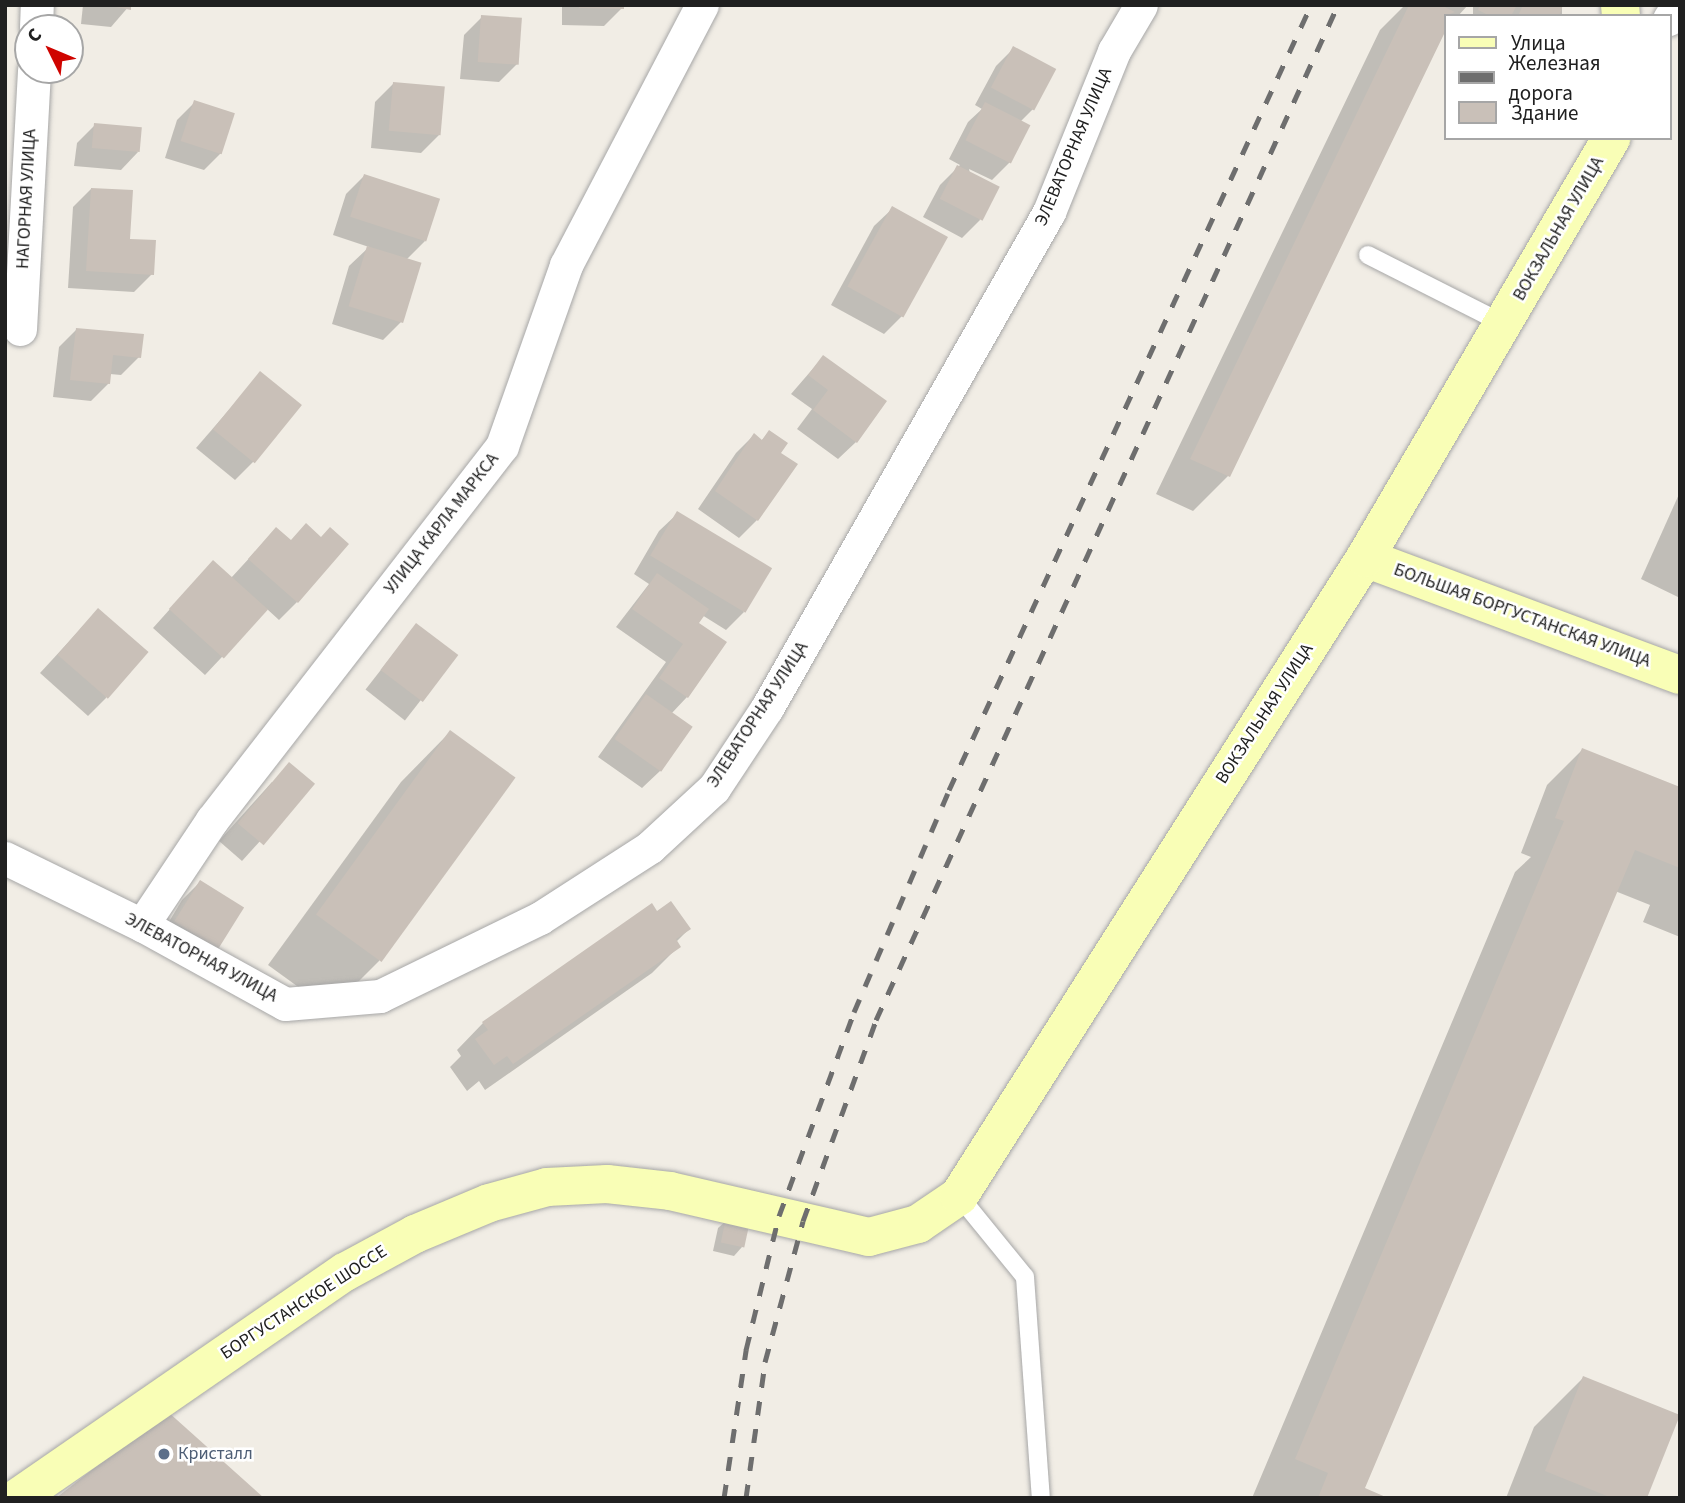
<!DOCTYPE html>
<html>
<head>
<meta charset="utf-8">
<style>
	body { margin:0 }
	#map { position:relative; width:1685px; height:1503px; overflow:hidden; background:#f1ede5; font-family:"Source Sans 3",sans-serif }
	div>[style] { position:absolute }
	.shadow>* { inset:0; background:#0003; transform-origin:0 0 }
	.building>* { inset:0; background:#c9c0b8; transform-origin:0 0 }
	.roads { filter:drop-shadow(0 0 2px #a7a7a7) drop-shadow(0 0 2px #a7a7a7) }
	.lane>* { height:18px; margin:-9px; padding:0 9px; transform-origin:9px; border-radius:9px; background:#fff }
	.street>* { height:33px; margin:-16.5px; padding:0 16.5px; transform-origin:16.5px; border-radius:16.5px; background:#fff }
	.secondary>* { height:38px; margin:-19px; padding:0 19px; transform-origin:19px; border-radius:19px; background:#f9feb6 }
	.rail>* { height:5px; margin-top:-2.5px; transform-origin:0; background:repeating-linear-gradient(90deg,#6e6e6e 0 14px,transparent 0 28px) }
	.dots>* { width:19px; height:19px; translate:-50% -50%; box-sizing:border-box; border:4px solid #fff; border-radius:50% }
	span { translate:-50% -50%; white-space:nowrap; text-align:center; line-height:1.15; -webkit-text-stroke:5px #fff; paint-order:stroke }
	.street-label { font-size:18px; color:#202020 }
	.service-label { font-size:18px; color:#4e5e75 }
	.left { translate:0 -50%; text-align:left }
	.frame { position:absolute; inset:0; border:7px solid #202020; pointer-events:none }
	.legend { position:absolute; left:1444px; top:14px; width:228px; height:126px; box-sizing:border-box; background:#fff; border:2px solid #a6a6a6; margin:0; padding:9px 12px; list-style:none; font-size:21px; color:#202020 }
	.legend li { display:flex; align-items:center; gap:14px; height:35px }
	.legend b { width:35px; border:2px solid #a6a6a6 }
	.north { position:absolute; left:14px; top:14px; width:70px; height:70px; box-sizing:border-box; background:#fff; border:2px solid #a6a6a6; border-radius:50%; rotate:313deg; font-size:19px; font-weight:700; line-height:28px; text-align:center; color:#202020 }
	.north::after { content:''; display:block; margin:auto; width:24px; height:32px; background:#cf0400; clip-path:polygon(50% 0,100% 100%,50% 72%,0 100%) }
</style>
</head>
<body>
<div id="map">
	<div class="shadow">
		<div style="clip-path:polygon(83px 5px,130px 5px,111px 27px,81px 24px)"></div>
		<div style="clip-path:polygon(562px 5px,622px 5px,622px 8px,604px 26px,562px 25px)"></div>
		<div style="clip-path:polygon(1405px 5px,1468px 5px,1458px 16px,1445px 16px,1445px 28px,1228px 476px,1193px 511px,1156px 494px,1380px 30px)"></div>
		<div style="left:1473px;top:5px;width:89px;height:12px"></div>
		<div style="clip-path:polygon(482px 17px,517px 64px,499px 82px,460px 79px,464px 35px)"></div>
		<div style="clip-path:polygon(1013px 49px,1033px 109px,1020px 122px,1028px 125px,1010px 162px,992px 180px,969px 169px,980px 220px,962px 238px,923px 217px,940px 185px,960px 165px,949px 159px,968px 122px,982px 109px,975px 105px,996px 66px)"></div>
		<div style="clip-path:polygon(393px 84px,439px 135px,421px 153px,371px 148px,375px 102px)"></div>
		<div style="clip-path:polygon(195px 102px,222px 152px,204px 170px,165px 158px,177px 120px)"></div>
		<div style="clip-path:polygon(95px 125px,138px 152px,121px 170px,74px 166px,77px 143px)"></div>
		<div style="clip-path:polygon(364px 176px,425px 241px,406px 260px,401px 322px,383px 340px,332px 324px,349px 266px,369px 247px,333px 235px,346px 194px)"></div>
		<div style="clip-path:polygon(91px 189px,152px 274px,134px 292px,68px 288px,73px 207px)"></div>
		<div style="clip-path:polygon(892px 209px,902px 316px,884px 334px,831px 305px,874px 226px)"></div>
		<div style="clip-path:polygon(77px 329px,139px 357px,121px 375px,110px 374px,109px 383px,91px 401px,53px 397px,59px 347px)"></div>
		<div style="clip-path:polygon(823px 357px,856px 442px,838px 459px,797px 429px,812px 409px,791px 394px)"></div>
		<div style="clip-path:polygon(261px 373px,253px 462px,235px 480px,196px 448px)"></div>
		<div style="clip-path:polygon(769px 432px,779px 454px,757px 520px,739px 538px,698px 509px,736px 453px,754px 435px,761px 441px)"></div>
		<div style="clip-path:polygon(1680px 492px,1680px 598px,1641px 579px)"></div>
		<div style="clip-path:polygon(677px 514px,744px 612px,726px 630px,702px 615px,697px 623px,687px 697px,671px 714px,660px 771px,642px 788px,598px 757px,666px 662px,616px 627px,649px 584px,634px 574px,659px 531px)"></div>
		<div style="clip-path:polygon(276px 529px,290px 541px,297px 602px,279px 620px,267px 609px,205px 675px,153px 628px,196px 580px,231px 578px)"></div>
		<div style="clip-path:polygon(98px 610px,106px 698px,88px 716px,40px 673px)"></div>
		<div style="left:416px;top:625px;width:50px;height:82px;rotate:38deg"></div>
		<div style="clip-path:polygon(450px 732px,379px 961px,330px 1010px,268px 965px,401px 782px)"></div>
		<div style="clip-path:polygon(1582px 750px,1680px 789px,1680px 937px,1643px 922px,1650px 905px,1615px 891px,1363px 1489px,1383px 1498px,1252px 1498px,1515px 872px,1531px 857px,1521px 853px,1547px 785px)"></div>
		<div style="clip-path:polygon(272px 782px,312px 784px,242px 861px,219px 841px)"></div>
		<div style="clip-path:polygon(200px 882px,217px 947px,199px 964px,158px 940px,182px 900px)"></div>
		<div style="clip-path:polygon(656px 913px,689px 929px,676px 942px,679px 946px,652px 973px,485px 1090px,479px 1081px,467px 1091px,450px 1067px,461px 1056px,457px 1050px,483px 1023px)"></div>
		<div style="clip-path:polygon(727px 1220px,742px 1247px,734px 1256px,713px 1251px,718px 1228px)"></div>
		<div style="clip-path:polygon(1583px 1378px,1645px 1498px,1506px 1498px,1534px 1427px)"></div>
	</div>
	<div class="building">
		<div style="clip-path:polygon(106px 5px,131px 5px,131px 10px)"></div>
		<div style="clip-path:polygon(579px 5px,624px 5px,624px 9px,579px 8px)"></div>
		<div style="clip-path:polygon(1409px 5px,1441px 5px,1455px 12px,1445px 16px,1445px 32px,1230px 477px,1190px 459px)"></div>
		<div style="clip-path:polygon(1480px 5px,1517px 5px,1511px 16px,1490px 16px,1478px 10px)"></div>
		<div style="clip-path:polygon(1523px 5px,1563px 5px,1559px 16px,1518px 16px)"></div>
		<div style="left:481px;top:15px;width:41px;height:47px;rotate:4deg"></div>
		<div style="left:1013px;top:46px;width:49px;height:47px;rotate:28deg"></div>
		<div style="left:393px;top:82px;width:52px;height:49px;rotate:5deg"></div>
		<div style="left:194px;top:100px;width:43px;height:43px;rotate:18deg"></div>
		<div style="left:985px;top:102px;width:51px;height:43px;rotate:27deg"></div>
		<div style="left:94px;top:123px;width:48px;height:25px;rotate:5deg"></div>
		<div style="left:957px;top:165px;width:48px;height:38px;rotate:27deg"></div>
		<div style="left:364px;top:174px;width:80px;height:45px;rotate:18deg"></div>
		<div style="clip-path:polygon(91px 188px,133px 190px,130px 239px,156px 240px,154px 275px,86px 271px)"></div>
		<div style="left:892px;top:206px;width:64px;height:92px;rotate:29deg"></div>
		<div style="left:367px;top:246px;width:57px;height:63px;rotate:17deg"></div>
		<div style="clip-path:polygon(76px 328px,144px 334px,141px 358px,113px 355px,110px 384px,70px 380px)"></div>
		<div style="clip-path:polygon(823px 355px,887px 401px,857px 443px,813px 410px,828px 390px,808px 375px)"></div>
		<div style="left:260px;top:371px;width:54px;height:75px;rotate:39deg"></div>
		<div style="clip-path:polygon(769px 430px,788px 443px,781px 453px,798px 464px,758px 521px,715px 491px,754px 433px,762px 440px)"></div>
		<div style="left:677px;top:511px;width:111px;height:52px;rotate:31deg"></div>
		<div style="clip-path:polygon(306px 523px,321px 537px,330px 527px,349px 544px,298px 603px,248px 559px,276px 527px,291px 540px)"></div>
		<div style="left:213px;top:560px;width:74px;height:66px;rotate:42deg"></div>
		<div style="clip-path:polygon(657px 573px,709px 609px,699px 623px,727px 642px,688px 698px,659px 678px,683px 644px,632px 609px)"></div>
		<div style="left:98px;top:608px;width:67px;height:62px;rotate:41deg"></div>
		<div style="left:416px;top:623px;width:53px;height:59px;rotate:37deg"></div>
		<div style="left:646px;top:694px;width:57px;height:55px;rotate:35deg"></div>
		<div style="left:450px;top:730px;width:81px;height:228px;rotate:36deg"></div>
		<div style="clip-path:polygon(1582px 748px,1680px 787px,1680px 868px,1635px 850px,1365px 1488px,1388px 1498px,1318px 1498px,1328px 1473px,1295px 1459px,1564px 821px,1555px 818px)"></div>
		<div style="left:289px;top:762px;width:34px;height:80px;rotate:40deg"></div>
		<div style="left:200px;top:880px;width:52px;height:49px;rotate:32deg"></div>
		<div style="clip-path:polygon(671px 901px,691px 929px,676px 939px,681px 947px,513px 1064px,507px 1056px,494px 1065px,475px 1039px,488px 1030px,482px 1022px,652px 903px,657px 911px)"></div>
		<div style="left:726px;top:1218px;width:24px;height:25px;rotate:12deg"></div>
		<div style="clip-path:polygon(1583px 1376px,1680px 1415px,1647px 1498px,1612px 1498px,1545px 1471px)"></div>
		<div style="clip-path:polygon(167px 1411px,264px 1498px,56px 1498px)"></div>
	</div>
	<div class="roads">
		<div class="lane">
			<div style="left:1368px;top:255px;width:153px;rotate:26.9deg"></div>
			<div style="left:959px;top:1196px;width:104px;rotate:50.8deg"></div>
			<div style="left:1025px;top:1277px;width:222px;rotate:85.9deg"></div>
		</div>
		<div class="street">
			<div style="left:1669px;top:19px;width:17px;rotate:-57deg"></div>
			<div style="left:36px;top:28px;width:23px;rotate:-88deg"></div>
			<div style="left:20px;top:329px;width:259px;rotate:-86.9deg"></div>
			<div style="left:5px;top:858px;width:153px;rotate:26.1deg"></div>
			<div style="left:142px;top:925px;width:163px;rotate:28.9deg"></div>
			<div style="left:285px;top:1004px;width:95px;rotate:-4.8deg"></div>
			<div style="left:380px;top:996px;width:178px;rotate:-26deg"></div>
			<div style="left:540px;top:918px;width:131px;rotate:-32.8deg"></div>
			<div style="left:650px;top:847px;width:87px;rotate:-42.7deg"></div>
			<div style="left:714px;top:788px;width:96px;rotate:-56.5deg"></div>
			<div style="left:767px;top:708px;width:571px;rotate:-60.38deg"></div>
			<div style="left:1049px;top:212px;width:174px;rotate:-68deg"></div>
			<div style="left:1114px;top:51px;width:53px;rotate:-59.6deg"></div>
			<div style="left:142px;top:925px;width:126px;rotate:-56.3deg"></div>
			<div style="left:212px;top:820px;width:473px;rotate:-52.2deg"></div>
			<div style="left:502px;top:446px;width:192px;rotate:-70.5deg"></div>
			<div style="left:566px;top:265px;width:293px;rotate:-62.4deg"></div>
		</div>
		<div class="secondary">
			<div style="left:1620px;top:5px;width:11px;rotate:85deg"></div>
			<div style="left:1365px;top:558px;width:336px;rotate:20.4deg"></div>
			<div style="left:17px;top:1498px;width:398px;rotate:-34.6deg"></div>
			<div style="left:345px;top:1272px;width:80px;rotate:-28.5deg"></div>
			<div style="left:415px;top:1234px;width:80px;rotate:-22.7deg"></div>
			<div style="left:489px;top:1203px;width:60px;rotate:-15.4deg"></div>
			<div style="left:547px;top:1187px;width:60px;rotate:-2.9deg"></div>
			<div style="left:607px;top:1184px;width:63px;rotate:6.3deg"></div>
			<div style="left:670px;top:1191px;width:204px;rotate:13deg"></div>
			<div style="left:869px;top:1237px;width:51px;rotate:-14.9deg"></div>
			<div style="left:918px;top:1224px;width:50px;rotate:-34.3deg"></div>
			<div style="left:959px;top:1196px;width:756px;rotate:-57.53deg"></div>
			<div style="left:1365px;top:558px;width:487px;rotate:-59.6deg"></div>
		</div>
	</div>
	<div class="rail">
		<div style="left:724px;top:1498px;width:150px;rotate:-81.5deg"></div>
		<div style="left:746px;top:1350px;width:138px;rotate:-76.2deg"></div>
		<div style="left:779px;top:1216px;width:217px;rotate:-69.8deg"></div>
		<div style="left:854px;top:1012px;width:241px;rotate:-66.8deg"></div>
		<div style="left:949px;top:790px;width:864px;rotate:-65.24deg"></div>
		<div style="left:746px;top:1498px;width:137px;rotate:-82deg"></div>
		<div style="left:765px;top:1362px;width:146px;rotate:-74.9deg"></div>
		<div style="left:803px;top:1221px;width:214px;rotate:-70deg"></div>
		<div style="left:876px;top:1020px;width:1115px;rotate:-65.53deg"></div>
	</div>
	<div class="dots">
		<div style="left:164px;top:1454px;background:#5c6f8a"></div>
	</div>
	<div class="street-label">
		<span style="left:1074px;top:147px;rotate:-67deg">ЭЛЕВАТОРНАЯ УЛИЦА</span>
		<span style="left:27px;top:199px;rotate:-87deg">НАГОРНАЯ УЛИЦА</span>
		<span style="left:1559px;top:229px;rotate:-60deg">ВОКЗАЛЬНАЯ УЛИЦА</span>
		<span style="left:442px;top:524px;rotate:-52deg">УЛИЦА КАРЛА МАРКСА</span>
		<span style="left:1522px;top:616px;rotate:20deg">БОЛЬШАЯ БОРГУСТАНСКАЯ УЛИЦА</span>
		<span style="left:1265px;top:714px;rotate:-57deg">ВОКЗАЛЬНАЯ УЛИЦА</span>
		<span style="left:758px;top:715px;rotate:-57deg">ЭЛЕВАТОРНАЯ УЛИЦА</span>
		<span style="left:201px;top:958px;rotate:28deg">ЭЛЕВАТОРНАЯ УЛИЦА</span>
		<span style="left:304px;top:1303px;rotate:-33deg">БОРГУСТАНСКОЕ ШОССЕ</span>
	</div>
	<div class="service-label">
		<span class="left" style="left:178px;top:1454px">Кристалл</span>
	</div>
	<div class="frame"></div>
	<ul class="legend">
	<li><b style="height:9px;background:#f9feb6"></b>Улица</li>
	<li><b style="height:9px;background:#6e6e6e"></b>Железная дорога</li>
	<li><b style="height:19px;background:#c9c0b8"></b>Здание</li>
	</ul>
	<div class="north">С</div>
</div>
</body>
</html>
